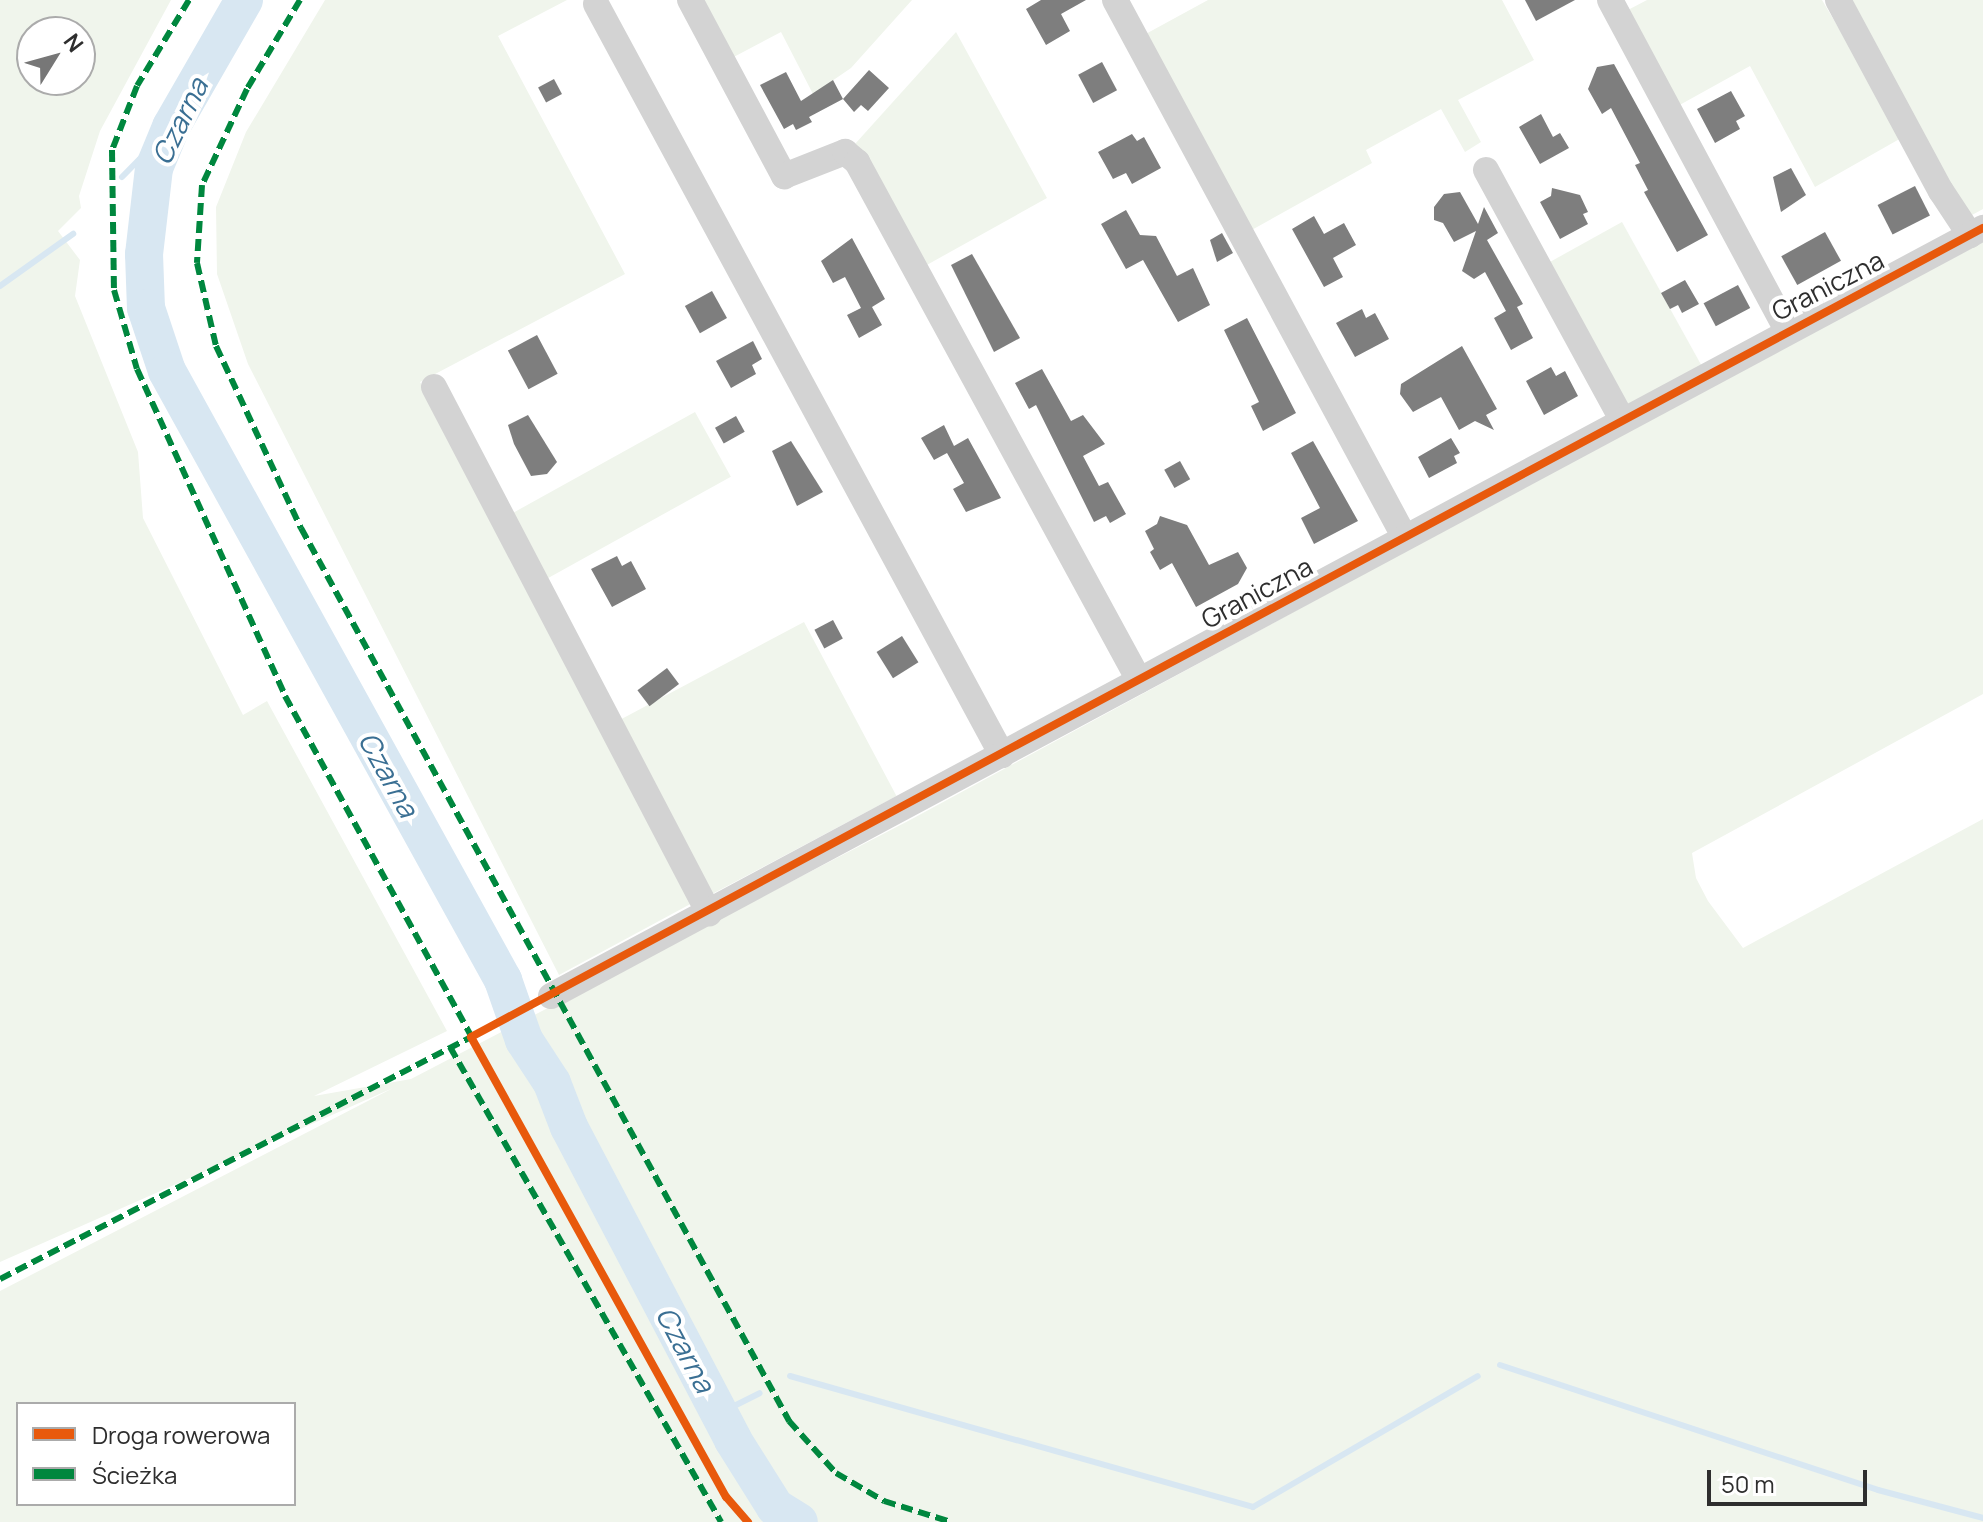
<!DOCTYPE html>
<html>
<head>
<meta charset="utf-8">
<style>
	body { margin:0 }
	#map { position:relative; width:1983px; height:1522px; overflow:hidden; background:#fff; font-family:Manrope,sans-serif }
	div>[style] { position:absolute }
	.green>* { inset:0; background:#f0f5ec; transform-origin:0 0 }
	.stream>* { height:6px; margin:-3px; padding:0 3px; transform-origin:3px; border-radius:3px; background:#d8e7f2 }
	.river>* { height:38px; margin:-19px; padding:0 19px; transform-origin:19px; border-radius:19px; background:#d8e7f2 }
	.building>* { inset:0; background:#7e7e7e; transform-origin:0 0 }
	.minor>* { height:26px; margin:-13px; padding:0 13px; transform-origin:13px; border-radius:13px; background:#d3d3d3 }
	.quiet>* { height:6px; margin-top:-3px; transform-origin:0; background:repeating-linear-gradient(90deg,#00873e 0 12px,transparent 0 18px) }
	.cycleway>* { height:8px; margin:-4px; padding:0 4px; transform-origin:4px; border-radius:4px; background:#e8590c }
	span { translate:-50% -50%; white-space:nowrap; text-align:center; line-height:1.15; -webkit-text-stroke:8px #fff; paint-order:stroke }
	.street-label { font-size:26px; color:#2e2e2e }
	.water-label { font-size:28px; color:#3a6f93; font-style:italic }
	.legend { position:absolute; left:16px; top:1402px; width:280px; height:104px; box-sizing:border-box; background:#fff; border:2px solid #ababab; margin:0; padding:10px 14px; list-style:none; font-size:24px; color:#2e2e2e }
	.legend li { display:flex; align-items:center; gap:16px; height:40px }
	.legend b { width:40px; border:2px solid #ababab }
	.north { position:absolute; left:16px; top:16px; width:80px; height:80px; box-sizing:border-box; background:#fff; border:2px solid #ababab; border-radius:50%; rotate:53deg; font-size:22px; font-weight:700; line-height:32px; text-align:center; color:#2e2e2e }
	.north::after { content:''; display:block; margin:auto; width:28px; height:36px; background:#777; clip-path:polygon(50% 0,100% 100%,50% 72%,0 100%) }
	.scale { position:absolute; left:1707px; top:1470px; width:160px; height:36px; box-sizing:border-box; border:4px solid #2e2e2e; border-top:0; padding-left:10px; font-size:24px; line-height:28px; white-space:nowrap; color:#2e2e2e; -webkit-text-stroke:6px #fff; paint-order:stroke }
</style>
</head>
<body>
<div id="map">
	<div class="green">
		<div style="clip-path:polygon(evenodd,0 0,171px 0,100px 131px,79px 196px,81px 208px,58px 231px,80px 260px,75px 296px,138px 452px,143px 518px,243px 715px,267px 701px,447px 1031px,314px 1096px,411px 1079px,910px 820px,1983px 238px,1983px 694px,1692px 853px,1696px 878px,1708px 901px,1743px 948px,1983px 819px,1983px 1522px,0 1522px,0 1291px,393px 1088px,0 1262px,0 0,32px 32px,80px 32px,80px 80px,32px 80px,32px 32px,0 0,18px 1404px,294px 1404px,294px 1504px,18px 1504px,18px 1404px)"></div>
		<div style="clip-path:polygon(325px 0,567px 0,498px 36px,625px 274px,420px 382px,696px 901px,559px 975px,248px 364px,217px 274px,216px 207px,246px 132px)"></div>
		<div style="clip-path:polygon(697px 0,912px 0,851px 68px,813px 94px,781px 32px,728px 60px)"></div>
		<div style="clip-path:polygon(1208px 0,1502px 0,1534px 60px,1458px 100px,1481px 142px,1465px 152px,1441px 109px,1366px 150px,1372px 163px,1248px 232px,1142px 36px)"></div>
		<div style="clip-path:polygon(1647px 0,1822px 0,1903px 137px,1815px 187px,1750px 66px,1676px 107px,1626px 11px)"></div>
		<div style="clip-path:polygon(1851px 0,1983px 0,1983px 209px,1972px 215px,1953px 191px)"></div>
		<div style="clip-path:polygon(956px 32px,1047px 198px,925px 266px,855px 144px)"></div>
		<div style="left:1622px;top:222px;width:164px;height:85px;rotate:61deg"></div>
		<div style="left:695px;top:412px;width:74px;height:215px;rotate:61deg"></div>
		<div style="left:804px;top:622px;width:197px;height:212px;rotate:62deg"></div>
	</div>
	<div class="stream">
		<div style="left:122px;top:177px;width:70px;rotate:-45.6deg"></div>
		<div style="left:0;top:286px;width:90px;rotate:-35.5deg"></div>
		<div style="left:1500px;top:1365px;width:398px;rotate:18.3deg"></div>
		<div style="left:1878px;top:1490px;width:109px;rotate:14.9deg"></div>
		<div style="left:790px;top:1376px;width:481px;rotate:15.8deg"></div>
		<div style="left:1253px;top:1507px;width:260px;rotate:-30.2deg"></div>
		<div style="left:722px;top:1412px;width:42px;rotate:-26.6deg"></div>
	</div>
	<div class="river">
		<div style="left:244px;top:0;width:146px;rotate:119.9deg"></div>
		<div style="left:171px;top:127px;width:44px;rotate:112.5deg"></div>
		<div style="left:154px;top:168px;width:87px;rotate:96.6deg"></div>
		<div style="left:144px;top:254px;width:54px;rotate:87.9deg"></div>
		<div style="left:146px;top:308px;width:66px;rotate:71.6deg"></div>
		<div style="left:167px;top:371px;width:696px;rotate:61.11deg"></div>
		<div style="left:503px;top:980px;width:64px;rotate:70.7deg"></div>
		<div style="left:524px;top:1040px;width:51px;rotate:56.9deg"></div>
		<div style="left:552px;top:1083px;width:47px;rotate:68.9deg"></div>
		<div style="left:569px;top:1127px;width:353px;rotate:62.3deg"></div>
		<div style="left:733px;top:1440px;width:79px;rotate:57.9deg"></div>
		<div style="left:775px;top:1507px;width:28px;rotate:32deg"></div>
	</div>
	<div class="building">
		<div style="clip-path:polygon(1041px 0,1086px 0,1061px 14px,1070px 31px,1046px 45px,1026px 9px)"></div>
		<div style="clip-path:polygon(1525px 0,1575px 0,1536px 21px)"></div>
		<div style="left:1102px;top:62px;width:32px;height:27px;rotate:62deg"></div>
		<div style="clip-path:polygon(1614px 64px,1708px 235px,1677px 252px,1644px 192px,1648px 190px,1635px 165px,1640px 163px,1611px 108px,1602px 114px,1588px 89px,1597px 67px)"></div>
		<div style="clip-path:polygon(869px 70px,889px 88px,868px 111px,861px 105px,854px 112px,843px 99px,809px 117px,812px 122px,796px 130px,793px 124px,784px 129px,760px 85px,786px 72px,801px 101px,833px 80px,843px 99px)"></div>
		<div style="left:554px;top:79px;width:17px;height:18px;rotate:62deg"></div>
		<div style="clip-path:polygon(1731px 91px,1745px 116px,1736px 121px,1740px 129px,1715px 143px,1697px 109px)"></div>
		<div style="clip-path:polygon(1541px 114px,1553px 137px,1560px 133px,1569px 148px,1540px 164px,1519px 127px)"></div>
		<div style="clip-path:polygon(1132px 134px,1137px 141px,1144px 137px,1161px 168px,1132px 184px,1126px 173px,1113px 179px,1098px 152px)"></div>
		<div style="clip-path:polygon(1791px 168px,1806px 195px,1781px 212px,1773px 177px)"></div>
		<div style="left:1915px;top:186px;width:33px;height:42px;rotate:63deg"></div>
		<div style="clip-path:polygon(1552px 188px,1580px 195px,1588px 212px,1583px 214px,1588px 224px,1560px 239px,1540px 202px,1551px 196px)"></div>
		<div style="clip-path:polygon(1460px 192px,1478px 224px,1484px 207px,1498px 233px,1487px 240px,1523px 304px,1517px 307px,1533px 338px,1511px 350px,1494px 318px,1506px 311px,1485px 272px,1474px 279px,1462px 271px,1476px 231px,1454px 242px,1443px 223px,1434px 220px,1434px 207px,1444px 194px)"></div>
		<div style="clip-path:polygon(1126px 210px,1140px 235px,1156px 236px,1177px 276px,1193px 268px,1210px 305px,1178px 322px,1143px 260px,1126px 269px,1101px 224px)"></div>
		<div style="clip-path:polygon(1314px 216px,1324px 234px,1344px 223px,1356px 245px,1333px 258px,1343px 277px,1324px 287px,1292px 229px)"></div>
		<div style="left:1825px;top:232px;width:33px;height:50px;rotate:61deg"></div>
		<div style="clip-path:polygon(1222px 233px,1233px 253px,1217px 262px,1210px 240px)"></div>
		<div style="clip-path:polygon(852px 238px,885px 299px,872px 307px,882px 325px,859px 338px,847px 315px,861px 308px,845px 277px,833px 283px,821px 261px)"></div>
		<div style="clip-path:polygon(972px 254px,1020px 338px,994px 352px,951px 265px)"></div>
		<div style="clip-path:polygon(1685px 280px,1699px 304px,1682px 313px,1678px 305px,1670px 309px,1661px 293px)"></div>
		<div style="left:1738px;top:285px;width:26px;height:39px;rotate:62deg"></div>
		<div style="left:712px;top:291px;width:31px;height:31px;rotate:61deg"></div>
		<div style="clip-path:polygon(1362px 309px,1366px 318px,1375px 313px,1389px 339px,1355px 357px,1336px 323px)"></div>
		<div style="clip-path:polygon(1247px 318px,1296px 413px,1263px 431px,1251px 406px,1259px 402px,1224px 330px)"></div>
		<div style="left:537px;top:335px;width:44px;height:33px;rotate:62deg"></div>
		<div style="clip-path:polygon(753px 341px,762px 359px,752px 365px,756px 374px,731px 388px,716px 361px)"></div>
		<div style="clip-path:polygon(1462px 346px,1497px 409px,1486px 415px,1494px 430px,1475px 421px,1459px 430px,1441px 397px,1413px 412px,1400px 394px,1401px 384px)"></div>
		<div style="clip-path:polygon(1551px 367px,1556px 376px,1565px 371px,1578px 396px,1544px 415px,1526px 381px)"></div>
		<div style="clip-path:polygon(1042px 369px,1071px 421px,1083px 415px,1105px 444px,1083px 456px,1099px 486px,1108px 482px,1126px 514px,1110px 523px,1106px 516px,1094px 522px,1036px 405px,1029px 409px,1015px 383px)"></div>
		<div style="clip-path:polygon(528px 415px,557px 462px,547px 474px,531px 476px,514px 444px,508px 425px)"></div>
		<div style="left:736px;top:416px;width:18px;height:24px;rotate:61deg"></div>
		<div style="clip-path:polygon(944px 425px,954px 446px,968px 438px,1001px 498px,966px 512px,953px 489px,964px 483px,947px 453px,934px 460px,921px 438px)"></div>
		<div style="clip-path:polygon(1451px 438px,1460px 453px,1454px 456px,1457px 463px,1429px 478px,1418px 457px)"></div>
		<div style="clip-path:polygon(791px 441px,823px 492px,797px 506px,772px 451px)"></div>
		<div style="clip-path:polygon(1313px 441px,1358px 521px,1314px 544px,1301px 518px,1320px 508px,1291px 453px)"></div>
		<div style="left:1180px;top:461px;width:21px;height:18px;rotate:61deg"></div>
		<div style="clip-path:polygon(1160px 516px,1187px 525px,1209px 565px,1238px 552px,1247px 568px,1238px 584px,1196px 607px,1172px 563px,1160px 570px,1150px 552px,1154px 549px,1145px 531px,1157px 524px)"></div>
		<div style="clip-path:polygon(617px 556px,622px 566px,631px 561px,646px 589px,612px 607px,591px 569px)"></div>
		<div style="left:833px;top:620px;width:21px;height:21px;rotate:62deg"></div>
		<div style="left:902px;top:636px;width:31px;height:30px;rotate:58deg"></div>
		<div style="left:667px;top:668px;width:20px;height:37px;rotate:53deg"></div>
	</div>
	<div class="minor">
		<div style="left:690px;top:0;width:200px;rotate:61.9deg"></div>
		<div style="left:784px;top:176px;width:66px;rotate:-21.5deg"></div>
		<div style="left:845px;top:152px;width:16px;rotate:40deg"></div>
		<div style="left:857px;top:162px;width:590px;rotate:61.44deg"></div>
		<div style="left:1115px;top:0;width:609px;rotate:61.67deg"></div>
		<div style="left:1610px;top:0;width:374px;rotate:61.8deg"></div>
		<div style="left:1838px;top:0;width:217px;rotate:61.7deg"></div>
		<div style="left:1941px;top:191px;width:53px;rotate:56.6deg"></div>
		<div style="left:596px;top:4px;width:854px;rotate:61.6deg"></div>
		<div style="left:1486px;top:170px;width:284px;rotate:61.4deg"></div>
		<div style="left:434px;top:387px;width:594px;rotate:62.4deg"></div>
		<div style="left:551px;top:996px;width:1625px;rotate:-28.21deg"></div>
	</div>
	<div class="quiet">
		<div style="left:189px;top:0;width:100px;rotate:121.2deg"></div>
		<div style="left:137px;top:86px;width:69px;rotate:111.3deg"></div>
		<div style="left:112px;top:150px;width:140px;rotate:89.2deg"></div>
		<div style="left:114px;top:290px;width:82px;rotate:73.8deg"></div>
		<div style="left:137px;top:369px;width:359px;rotate:65.6deg"></div>
		<div style="left:285px;top:696px;width:396px;rotate:61.3deg"></div>
		<div style="left:300px;top:0;width:104px;rotate:120.8deg"></div>
		<div style="left:247px;top:89px;width:106px;rotate:115.1deg"></div>
		<div style="left:202px;top:185px;width:78px;rotate:93.7deg"></div>
		<div style="left:197px;top:263px;width:85px;rotate:77.1deg"></div>
		<div style="left:216px;top:346px;width:201px;rotate:65deg"></div>
		<div style="left:301px;top:528px;width:1018px;rotate:61.34deg"></div>
		<div style="left:789px;top:1421px;width:70px;rotate:47.9deg"></div>
		<div style="left:836px;top:1473px;width:56px;rotate:30.3deg"></div>
		<div style="left:884px;top:1501px;width:70px;rotate:17.4deg"></div>
		<div style="left:450px;top:1047px;width:547px;rotate:60.29deg"></div>
		<div style="left:0;top:1279px;width:536px;rotate:-27.19deg"></div>
	</div>
	<div class="cycleway">
		<div style="left:748px;top:1522px;width:33px;rotate:-131deg"></div>
		<div style="left:726px;top:1497px;width:526px;rotate:-119deg"></div>
		<div style="left:471px;top:1037px;width:1715px;rotate:-28.15deg"></div>
	</div>
	<div class="street-label">
		<span style="left:1828px;top:286px;rotate:-27deg">Graniczna</span>
		<span style="left:1257px;top:593px;rotate:-28deg">Graniczna</span>
	</div>
	<div class="water-label">
		<span style="left:179px;top:121px;rotate:-64deg">Czarna</span>
		<span style="left:389px;top:774px;rotate:61deg">Czarna</span>
		<span style="left:686px;top:1349px;rotate:62deg">Czarna</span>
	</div>
	<ul class="legend">
	<li><b style="height:10px;background:#e8590c"></b>Droga rowerowa</li>
	<li><b style="height:10px;background:#00873e"></b>Ścieżka</li>
	</ul>
	<div class="north">N</div>
	<div class="scale">50 m</div>
</div>
</body>
</html>
